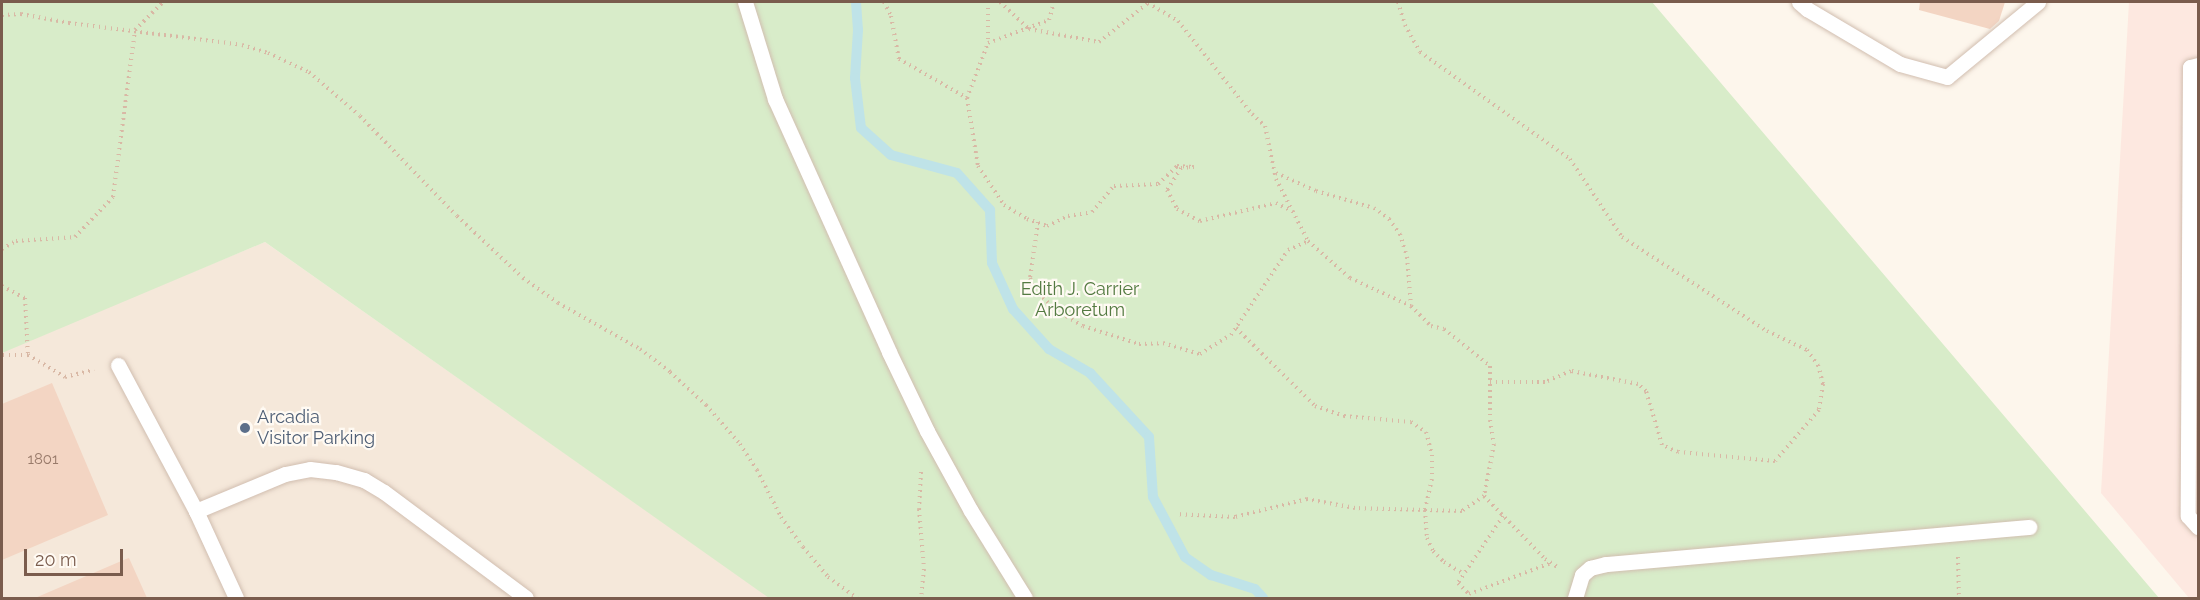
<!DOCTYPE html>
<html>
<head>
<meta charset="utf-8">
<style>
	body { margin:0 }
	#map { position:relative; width:2200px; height:600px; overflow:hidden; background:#fdf6ec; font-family:Raleway,sans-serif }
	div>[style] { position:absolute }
	.residential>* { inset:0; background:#f5e8da }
	.commercial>* { inset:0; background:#fde8e0 }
	.green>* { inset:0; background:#d8ecc9 }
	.stream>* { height:10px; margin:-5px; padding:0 5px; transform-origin:5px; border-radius:5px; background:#bfe3e8 }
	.building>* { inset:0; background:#f3d5c3 }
	.path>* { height:4px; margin-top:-2px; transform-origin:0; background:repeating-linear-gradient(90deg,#d9b8a5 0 1.5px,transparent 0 6px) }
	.roads { filter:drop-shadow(0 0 2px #d1beb0) drop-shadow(0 0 2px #d1beb0) }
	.service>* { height:15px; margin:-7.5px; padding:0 7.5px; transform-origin:7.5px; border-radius:7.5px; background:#fff }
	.dots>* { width:16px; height:16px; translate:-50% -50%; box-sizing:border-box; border:3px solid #fffaf3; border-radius:50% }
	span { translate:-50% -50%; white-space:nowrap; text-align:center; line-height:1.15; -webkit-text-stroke:4.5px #fffaf3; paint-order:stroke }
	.number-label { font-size:15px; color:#987a6a }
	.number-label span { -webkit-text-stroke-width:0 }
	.park-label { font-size:18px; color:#537a41 }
	.service-label { font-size:18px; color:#4e5e75 }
	.left { translate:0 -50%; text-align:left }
	.frame { position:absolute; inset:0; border:3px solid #7a5c4d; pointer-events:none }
	.scale { position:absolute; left:24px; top:549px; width:99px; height:27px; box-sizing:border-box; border:3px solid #7a5c4d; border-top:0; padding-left:8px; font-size:18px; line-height:21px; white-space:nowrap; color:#7a5c4d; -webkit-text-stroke:4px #fffaf3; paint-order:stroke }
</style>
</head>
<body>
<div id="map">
	<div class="residential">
		<div style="clip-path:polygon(265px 242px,770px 598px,2px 598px,2px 351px)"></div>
	</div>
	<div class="commercial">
		<div style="clip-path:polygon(2129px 2px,2198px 2px,2198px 598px,2189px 598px,2101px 493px)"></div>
	</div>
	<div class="green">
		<div style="clip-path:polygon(2px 2px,1652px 2px,2159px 598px,769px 598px,265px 242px,2px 353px)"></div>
	</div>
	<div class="stream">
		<div style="left:856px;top:2px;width:28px;rotate:86deg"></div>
		<div style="left:858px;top:30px;width:48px;rotate:93.6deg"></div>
		<div style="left:855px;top:78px;width:50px;rotate:83.2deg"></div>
		<div style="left:861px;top:128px;width:40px;rotate:42deg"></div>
		<div style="left:891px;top:155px;width:68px;rotate:15.3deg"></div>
		<div style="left:957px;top:173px;width:50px;rotate:48.3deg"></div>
		<div style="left:990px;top:210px;width:53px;rotate:87.8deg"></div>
		<div style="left:992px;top:263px;width:51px;rotate:65.5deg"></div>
		<div style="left:1013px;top:309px;width:54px;rotate:48deg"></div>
		<div style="left:1049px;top:349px;width:48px;rotate:30.3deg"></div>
		<div style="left:1090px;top:373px;width:87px;rotate:47.3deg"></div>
		<div style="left:1149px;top:437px;width:60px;rotate:86.2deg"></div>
		<div style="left:1153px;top:497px;width:68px;rotate:61.9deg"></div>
		<div style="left:1185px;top:557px;width:32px;rotate:35deg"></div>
		<div style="left:1211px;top:575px;width:46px;rotate:17.7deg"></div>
		<div style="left:1255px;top:589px;width:12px;rotate:48deg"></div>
	</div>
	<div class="building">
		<div style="clip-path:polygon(1920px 2px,2005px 2px,1999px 21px,1990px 29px,1919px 10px)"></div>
		<div style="clip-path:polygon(52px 383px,108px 515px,2px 560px,2px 404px)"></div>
		<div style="clip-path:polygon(129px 558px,147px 598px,35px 598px,126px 559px)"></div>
	</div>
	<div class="path">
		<div style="left:884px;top:2px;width:16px;rotate:63deg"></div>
		<div style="left:891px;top:16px;width:44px;rotate:79.5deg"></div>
		<div style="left:899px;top:59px;width:78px;rotate:29.8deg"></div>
		<div style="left:967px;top:98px;width:69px;rotate:80.8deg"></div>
		<div style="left:978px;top:166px;width:47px;rotate:56.3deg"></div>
		<div style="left:1004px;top:205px;width:27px;rotate:31deg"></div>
		<div style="left:1027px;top:219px;width:21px;rotate:19deg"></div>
		<div style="left:1047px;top:226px;width:23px;rotate:-25deg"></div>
		<div style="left:1068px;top:216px;width:24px;rotate:-9deg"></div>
		<div style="left:1092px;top:212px;width:34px;rotate:-50deg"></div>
		<div style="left:1114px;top:186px;width:44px;rotate:-2.6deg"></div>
		<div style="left:1158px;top:184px;width:26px;rotate:-43deg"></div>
		<div style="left:1177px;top:166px;width:17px;rotate:3deg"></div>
		<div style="left:1194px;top:167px;width:13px;rotate:176deg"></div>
		<div style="left:1181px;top:168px;width:26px;rotate:122deg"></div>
		<div style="left:1167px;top:190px;width:21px;rotate:62deg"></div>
		<div style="left:1177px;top:209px;width:26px;rotate:28deg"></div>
		<div style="left:1200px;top:221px;width:78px;rotate:-13.3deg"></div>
		<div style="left:1276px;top:203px;width:18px;rotate:27deg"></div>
		<div style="left:988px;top:2px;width:41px;rotate:90deg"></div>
		<div style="left:988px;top:43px;width:65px;rotate:-20.7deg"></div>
		<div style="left:1049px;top:20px;width:19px;rotate:-74deg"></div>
		<div style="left:1000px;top:2px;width:40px;rotate:43deg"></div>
		<div style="left:1029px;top:29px;width:71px;rotate:10.5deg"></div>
		<div style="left:1099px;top:42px;width:63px;rotate:-38.5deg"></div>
		<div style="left:1398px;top:2px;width:24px;rotate:73deg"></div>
		<div style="left:1405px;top:25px;width:31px;rotate:61deg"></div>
		<div style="left:1420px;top:52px;width:184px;rotate:35.5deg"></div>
		<div style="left:1570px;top:159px;width:94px;rotate:56.3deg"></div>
		<div style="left:1622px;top:237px;width:173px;rotate:33deg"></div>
		<div style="left:1767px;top:331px;width:44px;rotate:25.4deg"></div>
		<div style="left:1807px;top:350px;width:19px;rotate:54deg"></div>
		<div style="left:1818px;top:365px;width:20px;rotate:75deg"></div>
		<div style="left:1823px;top:384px;width:26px;rotate:99deg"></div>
		<div style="left:1819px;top:410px;width:67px;rotate:130.8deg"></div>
		<div style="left:1775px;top:461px;width:97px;rotate:-174.7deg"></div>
		<div style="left:1678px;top:452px;width:17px;rotate:-156deg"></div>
		<div style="left:1662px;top:445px;width:56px;rotate:-106.5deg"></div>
		<div style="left:1646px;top:391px;width:11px;rotate:-139deg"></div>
		<div style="left:1638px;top:384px;width:68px;rotate:-169deg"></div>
		<div style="left:1571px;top:371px;width:28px;rotate:157deg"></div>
		<div style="left:1545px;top:382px;width:55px;rotate:180deg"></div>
		<div style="left:1148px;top:3px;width:35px;rotate:31deg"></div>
		<div style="left:1178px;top:21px;width:119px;rotate:51.5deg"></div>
		<div style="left:1252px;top:114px;width:18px;rotate:43deg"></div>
		<div style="left:1265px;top:126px;width:54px;rotate:78.3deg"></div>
		<div style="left:1276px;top:179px;width:70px;rotate:62.7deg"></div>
		<div style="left:1308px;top:241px;width:56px;rotate:41.4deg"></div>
		<div style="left:1350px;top:278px;width:67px;rotate:24.7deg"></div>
		<div style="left:1411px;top:306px;width:28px;rotate:45deg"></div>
		<div style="left:1431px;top:326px;width:13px;rotate:13deg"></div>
		<div style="left:1444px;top:329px;width:59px;rotate:38.8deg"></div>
		<div style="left:1490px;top:366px;width:54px;rotate:90deg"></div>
		<div style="left:1490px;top:420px;width:24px;rotate:81deg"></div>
		<div style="left:1494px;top:444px;width:53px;rotate:100.9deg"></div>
		<div style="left:1484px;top:496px;width:27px;rotate:146deg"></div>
		<div style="left:1462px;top:511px;width:107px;rotate:-178.4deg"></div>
		<div style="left:1355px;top:508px;width:49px;rotate:-169.4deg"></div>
		<div style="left:1307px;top:499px;width:74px;rotate:166deg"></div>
		<div style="left:1235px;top:517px;width:59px;rotate:-177.1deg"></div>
		<div style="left:2px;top:15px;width:19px;rotate:-3deg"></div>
		<div style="left:21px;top:14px;width:49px;rotate:10.6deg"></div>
		<div style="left:69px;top:23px;width:174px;rotate:7.2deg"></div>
		<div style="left:242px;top:45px;width:27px;rotate:17deg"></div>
		<div style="left:268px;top:53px;width:45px;rotate:24.9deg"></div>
		<div style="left:309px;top:72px;width:67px;rotate:40.8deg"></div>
		<div style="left:360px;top:116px;width:139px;rotate:45.9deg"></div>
		<div style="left:457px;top:216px;width:91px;rotate:43.2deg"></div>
		<div style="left:523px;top:278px;width:43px;rotate:35.5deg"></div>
		<div style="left:558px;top:303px;width:94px;rotate:29.3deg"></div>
		<div style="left:640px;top:349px;width:38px;rotate:37deg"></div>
		<div style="left:670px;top:372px;width:49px;rotate:42.5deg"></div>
		<div style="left:706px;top:405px;width:52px;rotate:48.9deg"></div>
		<div style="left:740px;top:444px;width:31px;rotate:57deg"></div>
		<div style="left:757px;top:470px;width:53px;rotate:62.9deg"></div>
		<div style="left:781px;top:517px;width:37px;rotate:54deg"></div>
		<div style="left:803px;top:547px;width:39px;rotate:50deg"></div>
		<div style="left:828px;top:577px;width:36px;rotate:36deg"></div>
		<div style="left:967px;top:98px;width:59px;rotate:-69.1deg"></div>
		<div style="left:1276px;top:173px;width:44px;rotate:24.2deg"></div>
		<div style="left:1316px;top:191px;width:60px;rotate:16.3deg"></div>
		<div style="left:1374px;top:208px;width:19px;rotate:36deg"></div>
		<div style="left:1389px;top:219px;width:19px;rotate:54deg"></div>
		<div style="left:1400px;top:234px;width:24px;rotate:73deg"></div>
		<div style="left:1407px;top:257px;width:48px;rotate:85.2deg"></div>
		<div style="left:1038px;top:222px;width:57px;rotate:98.1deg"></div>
		<div style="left:1030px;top:278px;width:12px;rotate:70deg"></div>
		<div style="left:1034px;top:289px;width:30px;rotate:44deg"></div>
		<div style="left:1056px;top:310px;width:31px;rotate:31deg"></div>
		<div style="left:1083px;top:326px;width:59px;rotate:17.8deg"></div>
		<div style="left:1139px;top:344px;width:24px;rotate:-2deg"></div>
		<div style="left:1163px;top:343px;width:39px;rotate:17deg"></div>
		<div style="left:1200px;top:354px;width:36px;rotate:-32deg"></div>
		<div style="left:1231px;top:335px;width:102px;rotate:-56.2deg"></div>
		<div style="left:1288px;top:250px;width:22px;rotate:-24deg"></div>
		<div style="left:2px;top:249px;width:16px;rotate:-30deg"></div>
		<div style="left:16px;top:241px;width:59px;rotate:-3.9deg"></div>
		<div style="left:75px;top:237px;width:55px;rotate:-46.5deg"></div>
		<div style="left:113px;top:197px;width:168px;rotate:-82.5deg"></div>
		<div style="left:135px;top:30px;width:40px;rotate:-45deg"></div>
		<div style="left:2px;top:286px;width:26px;rotate:28deg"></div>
		<div style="left:25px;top:298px;width:57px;rotate:87deg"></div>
		<div style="left:28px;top:355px;width:26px;rotate:180deg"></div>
		<div style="left:1236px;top:328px;width:111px;rotate:44.6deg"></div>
		<div style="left:1315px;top:406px;width:31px;rotate:19deg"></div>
		<div style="left:1344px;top:416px;width:67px;rotate:5.1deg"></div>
		<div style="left:1411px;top:422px;width:18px;rotate:34deg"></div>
		<div style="left:1426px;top:432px;width:24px;rotate:75deg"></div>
		<div style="left:1432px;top:455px;width:24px;rotate:90deg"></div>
		<div style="left:1432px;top:479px;width:32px;rotate:103deg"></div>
		<div style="left:1425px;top:510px;width:28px;rotate:86deg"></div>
		<div style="left:1427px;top:538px;width:14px;rotate:65deg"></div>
		<div style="left:1433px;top:551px;width:16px;rotate:45deg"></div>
		<div style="left:1444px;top:562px;width:23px;rotate:31deg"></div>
		<div style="left:28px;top:355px;width:43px;rotate:30.7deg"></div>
		<div style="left:65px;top:377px;width:30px;rotate:-14deg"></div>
		<div style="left:921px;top:472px;width:37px;rotate:93deg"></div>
		<div style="left:919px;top:509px;width:60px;rotate:85.2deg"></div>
		<div style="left:924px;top:569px;width:29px;rotate:96deg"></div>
		<div style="left:1484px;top:496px;width:88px;rotate:45.9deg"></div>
		<div style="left:1545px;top:559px;width:17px;rotate:33deg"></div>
		<div style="left:1503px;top:516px;width:81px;rotate:123.9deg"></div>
		<div style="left:1458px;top:583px;width:16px;rotate:45deg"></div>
		<div style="left:1469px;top:594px;width:88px;rotate:-20.7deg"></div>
		<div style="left:1958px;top:557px;width:41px;rotate:88.6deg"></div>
	</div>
	<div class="roads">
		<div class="service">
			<div style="left:745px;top:2px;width:102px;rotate:72.8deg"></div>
			<div style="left:775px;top:99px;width:277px;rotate:65.7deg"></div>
			<div style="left:889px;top:352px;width:88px;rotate:64.3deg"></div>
			<div style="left:927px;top:431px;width:91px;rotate:61.2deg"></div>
			<div style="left:971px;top:511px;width:102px;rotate:58.2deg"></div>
			<div style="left:1799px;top:2px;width:11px;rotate:41deg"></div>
			<div style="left:1807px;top:9px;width:108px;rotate:30.6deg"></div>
			<div style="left:1900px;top:64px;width:49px;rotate:15.5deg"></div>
			<div style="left:1947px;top:77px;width:118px;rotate:-39.5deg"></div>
			<div style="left:2198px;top:65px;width:8px;rotate:166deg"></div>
			<div style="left:2190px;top:67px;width:449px;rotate:90.3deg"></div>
			<div style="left:2188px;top:516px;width:15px;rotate:48deg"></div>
			<div style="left:118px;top:365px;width:166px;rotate:61.9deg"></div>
			<div style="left:196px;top:511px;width:96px;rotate:65.3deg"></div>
			<div style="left:196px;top:511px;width:96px;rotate:-22.6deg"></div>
			<div style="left:285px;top:474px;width:25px;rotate:-11deg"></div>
			<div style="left:310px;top:469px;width:26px;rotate:7deg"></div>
			<div style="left:336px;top:472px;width:29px;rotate:16deg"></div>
			<div style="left:364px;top:480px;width:23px;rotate:31deg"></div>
			<div style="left:384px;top:492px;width:177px;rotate:36.7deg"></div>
			<div style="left:1575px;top:598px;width:24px;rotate:-73deg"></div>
			<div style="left:1582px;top:575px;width:11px;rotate:-41deg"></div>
			<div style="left:1590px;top:568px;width:16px;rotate:-14deg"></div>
			<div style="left:1606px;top:564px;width:425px;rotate:-5deg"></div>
		</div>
	</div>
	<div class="dots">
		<div style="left:245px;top:428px;background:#5c6f8a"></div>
	</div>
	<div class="number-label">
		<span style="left:43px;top:460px">1801</span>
	</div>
	<div class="park-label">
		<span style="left:1080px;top:300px">Edith J. Carrier<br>Arboretum</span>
	</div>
	<div class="service-label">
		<span class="left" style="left:257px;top:428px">Arcadia<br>Visitor Parking</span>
	</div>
	<div class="frame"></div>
	<div class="scale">20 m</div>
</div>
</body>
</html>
